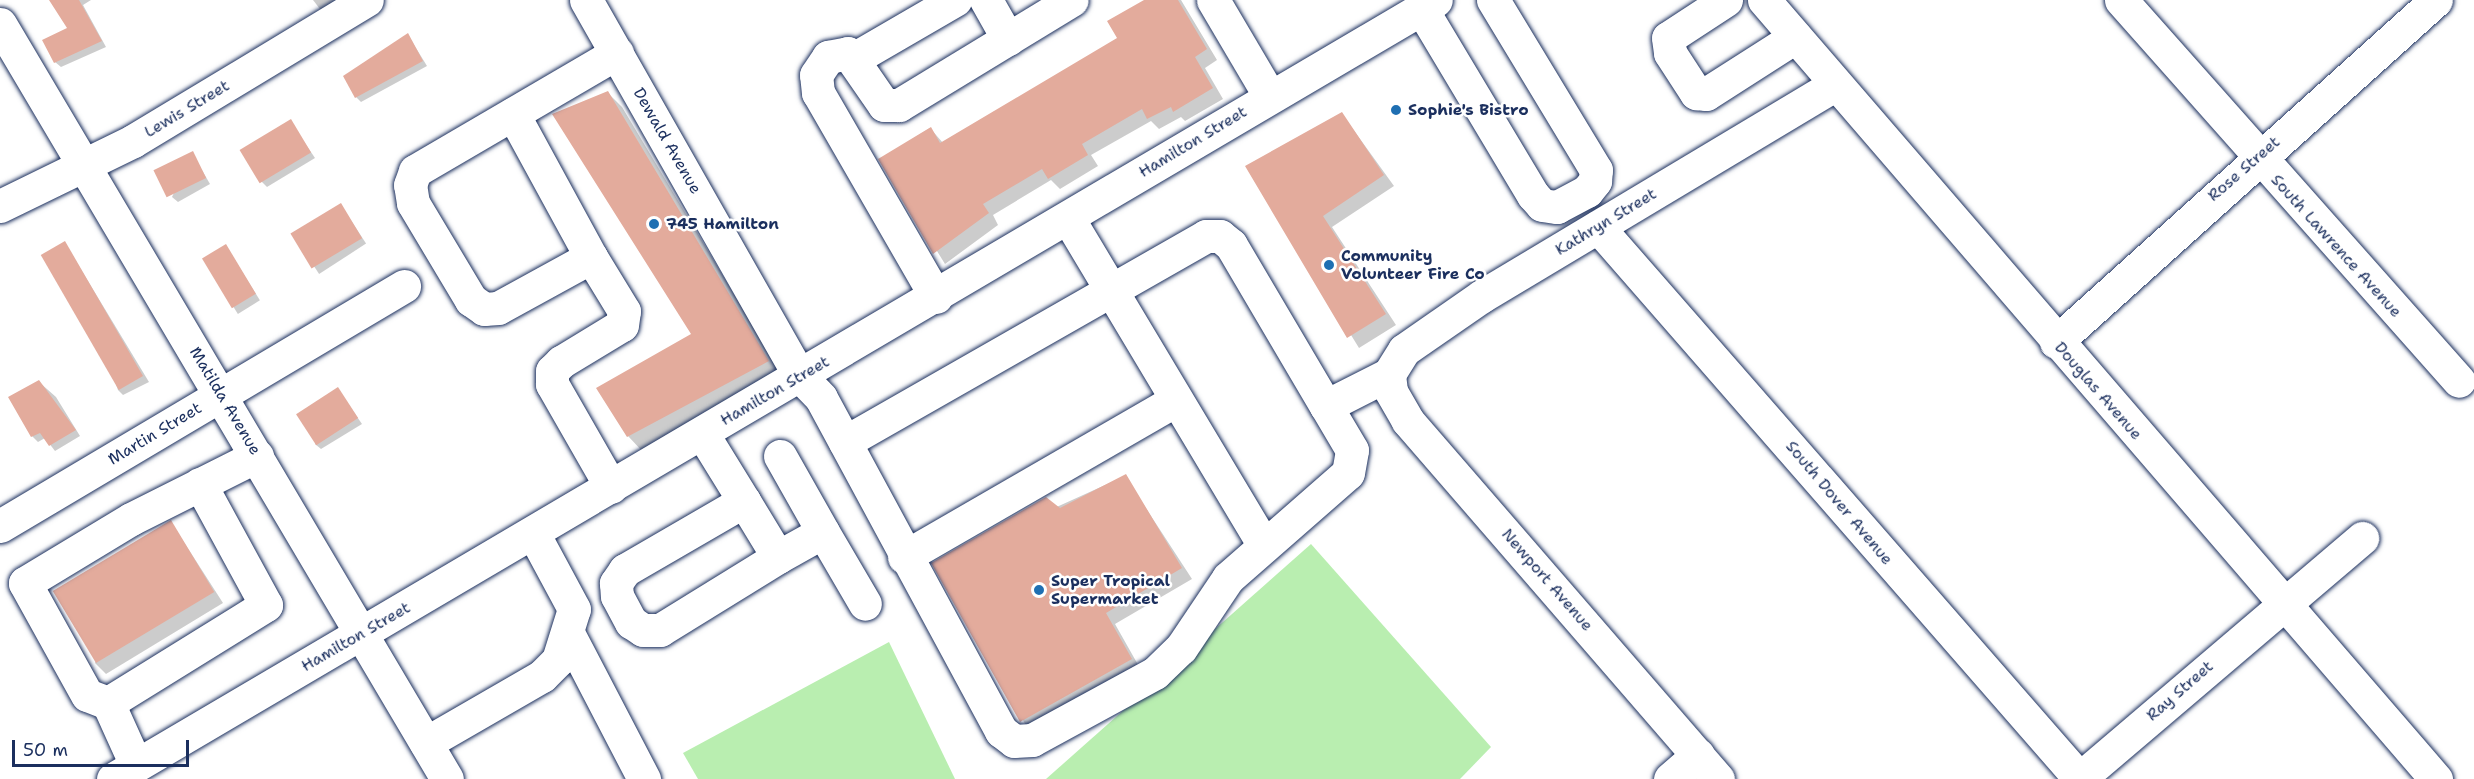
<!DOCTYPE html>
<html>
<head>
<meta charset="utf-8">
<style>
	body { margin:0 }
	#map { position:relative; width:2474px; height:779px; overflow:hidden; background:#fff; font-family:"Shantell Sans",sans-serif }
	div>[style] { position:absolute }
	.green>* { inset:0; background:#b9eeb0 }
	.shadow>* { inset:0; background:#0003; transform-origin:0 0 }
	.building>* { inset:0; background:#e3ab9c; transform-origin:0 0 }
	.roads { filter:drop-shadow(0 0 2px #1b2f5e) drop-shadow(0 0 2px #1b2f5e) }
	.minor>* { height:33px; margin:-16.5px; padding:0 16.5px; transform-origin:16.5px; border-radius:16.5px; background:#fff }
	.dots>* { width:16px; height:16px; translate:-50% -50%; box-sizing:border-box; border:3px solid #fff; border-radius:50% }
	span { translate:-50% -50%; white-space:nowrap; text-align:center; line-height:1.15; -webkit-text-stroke:5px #fff; paint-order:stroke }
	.street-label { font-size:16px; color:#1b2f5e }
	.poi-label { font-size:16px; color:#1b2f5e; font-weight:700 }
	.left { translate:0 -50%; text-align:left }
	.scale { position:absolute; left:12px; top:740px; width:177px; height:27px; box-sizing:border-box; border:3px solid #1b2f5e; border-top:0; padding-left:8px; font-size:18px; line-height:21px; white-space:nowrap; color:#1b2f5e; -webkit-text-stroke:4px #fff; paint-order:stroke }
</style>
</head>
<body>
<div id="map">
	<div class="green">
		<div style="clip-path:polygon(1311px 544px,1491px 747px,1460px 779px,1046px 779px)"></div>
		<div style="clip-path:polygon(889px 642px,955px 779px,698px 779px,683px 753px)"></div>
	</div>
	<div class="shadow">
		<div style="clip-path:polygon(52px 0,91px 0,83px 5px,106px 47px,61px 67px,55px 62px,69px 29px)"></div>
		<div style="clip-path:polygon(313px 0,344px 0,323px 13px)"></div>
		<div style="clip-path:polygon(1147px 0,1181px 0,1217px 60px,1205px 68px,1223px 99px,1185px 121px,1181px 117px,1159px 129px,1151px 121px,1091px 155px,1098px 166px,1060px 189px,1051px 180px,993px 215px,998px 225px,945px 264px,880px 159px,930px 128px,943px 143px,1119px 38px)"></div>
		<div style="clip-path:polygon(408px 35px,427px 66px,361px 102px,356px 97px)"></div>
		<div style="clip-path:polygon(608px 93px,622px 107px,783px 376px,642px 451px,628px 436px,693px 334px)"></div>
		<div style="clip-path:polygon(1342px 114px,1394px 186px,1332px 227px,1396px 325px,1359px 348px,1247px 166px)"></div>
		<div style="clip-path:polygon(290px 121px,315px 158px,267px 187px,261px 181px)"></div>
		<div style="clip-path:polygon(192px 153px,210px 184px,178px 202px,172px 197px)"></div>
		<div style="left:341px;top:205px;width:46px;height:56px;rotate:57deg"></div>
		<div style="clip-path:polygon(65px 243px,149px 382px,123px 395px,118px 390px)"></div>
		<div style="left:226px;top:246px;width:64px;height:26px;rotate:58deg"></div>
		<div style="clip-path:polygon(39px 382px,56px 397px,80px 436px,55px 451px,45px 438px,38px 442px,32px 436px)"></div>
		<div style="clip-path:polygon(338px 389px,362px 424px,321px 449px,315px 444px)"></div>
		<div style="clip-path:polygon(1125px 476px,1192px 579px,1115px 624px,1141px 670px,1028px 729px,933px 563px)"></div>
		<div style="clip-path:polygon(171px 522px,223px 603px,106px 674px,95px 663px)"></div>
	</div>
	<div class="building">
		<div style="clip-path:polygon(49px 0,79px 0,102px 41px,54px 63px,42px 40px,67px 28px)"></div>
		<div style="clip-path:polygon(1144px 0,1178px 0,1207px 49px,1195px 57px,1213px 88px,1173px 112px,1171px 107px,1147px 119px,1142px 109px,1082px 144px,1088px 155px,1048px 179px,1042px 169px,983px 204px,989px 213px,933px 254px,878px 159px,931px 127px,940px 143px,1117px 38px,1107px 21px)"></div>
		<div style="clip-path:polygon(408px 33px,423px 61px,355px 98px,343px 76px)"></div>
		<div style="clip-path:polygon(608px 91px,769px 361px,627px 437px,596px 388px,691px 334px,552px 114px)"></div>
		<div style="clip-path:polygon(1342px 112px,1384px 175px,1323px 216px,1386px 314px,1347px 338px,1245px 166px)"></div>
		<div style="left:291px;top:119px;width:39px;height:60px;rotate:59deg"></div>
		<div style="left:193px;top:151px;width:30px;height:44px;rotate:64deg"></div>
		<div style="left:341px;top:203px;width:41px;height:59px;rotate:59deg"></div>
		<div style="left:65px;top:241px;width:156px;height:28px;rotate:60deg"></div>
		<div style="left:226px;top:244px;width:58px;height:28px;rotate:59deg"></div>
		<div style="clip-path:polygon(39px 380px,76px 430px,49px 446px,40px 433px,31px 437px,8px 397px)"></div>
		<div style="left:338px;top:387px;width:37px;height:50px;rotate:57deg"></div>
		<div style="clip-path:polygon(1126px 474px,1182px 568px,1106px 613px,1132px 659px,1020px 722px,931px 563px,1046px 497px,1060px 508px)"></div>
		<div style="left:171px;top:520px;width:84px;height:138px;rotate:59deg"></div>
	</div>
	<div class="roads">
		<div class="minor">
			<div style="left:586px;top:0;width:433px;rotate:60.4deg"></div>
			<div style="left:800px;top:376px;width:30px;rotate:46deg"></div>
			<div style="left:821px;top:398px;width:379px;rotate:61.6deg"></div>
			<div style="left:1001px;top:731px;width:16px;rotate:38deg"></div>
			<div style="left:1014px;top:741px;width:18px;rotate:-3deg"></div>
			<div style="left:1032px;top:740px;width:140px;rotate:-28.6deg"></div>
			<div style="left:1155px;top:673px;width:36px;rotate:-44deg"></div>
			<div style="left:1181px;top:648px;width:84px;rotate:-56.1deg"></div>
			<div style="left:1228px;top:578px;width:159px;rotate:-41.2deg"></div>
			<div style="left:1348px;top:473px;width:23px;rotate:-80deg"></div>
			<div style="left:1352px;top:450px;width:51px;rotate:-120.6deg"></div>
			<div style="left:1326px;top:406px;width:71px;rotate:-26.9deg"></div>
			<div style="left:986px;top:0;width:45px;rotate:60.6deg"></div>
			<div style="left:1213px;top:0;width:110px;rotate:59.5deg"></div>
			<div style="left:1726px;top:0;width:69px;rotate:146.8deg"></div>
			<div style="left:1668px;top:38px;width:15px;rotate:82deg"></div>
			<div style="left:1670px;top:53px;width:48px;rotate:57deg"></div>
			<div style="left:1696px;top:93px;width:10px;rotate:6deg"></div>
			<div style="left:1706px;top:94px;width:106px;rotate:-32.6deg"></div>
			<div style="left:1764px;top:0;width:1029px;rotate:49.22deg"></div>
			<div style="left:2121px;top:0;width:509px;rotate:48.42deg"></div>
			<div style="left:1421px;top:8px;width:218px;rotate:59.1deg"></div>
			<div style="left:1533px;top:195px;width:13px;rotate:48deg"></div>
			<div style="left:1542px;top:205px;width:15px;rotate:8deg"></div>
			<div style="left:1557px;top:207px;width:34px;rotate:-28deg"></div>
			<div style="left:1587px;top:191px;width:13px;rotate:-51deg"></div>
			<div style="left:1595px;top:181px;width:11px;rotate:-85deg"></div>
			<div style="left:1596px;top:170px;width:199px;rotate:-121.2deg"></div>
			<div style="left:0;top:24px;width:877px;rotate:59.37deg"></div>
			<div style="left:855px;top:58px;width:116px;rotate:-30.1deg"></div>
			<div style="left:513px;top:114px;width:163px;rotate:61.4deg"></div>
			<div style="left:0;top:206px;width:148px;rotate:-26deg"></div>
			<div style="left:133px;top:141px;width:273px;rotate:-31.1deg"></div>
			<div style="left:1068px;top:218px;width:380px;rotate:59.1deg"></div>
			<div style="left:1598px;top:227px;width:733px;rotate:48.87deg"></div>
			<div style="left:936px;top:297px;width:236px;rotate:-120deg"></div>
			<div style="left:818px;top:93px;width:18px;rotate:-96deg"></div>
			<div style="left:816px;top:75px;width:22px;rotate:-56deg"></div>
			<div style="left:828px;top:57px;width:20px;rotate:-11deg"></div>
			<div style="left:848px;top:53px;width:63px;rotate:55.3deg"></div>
			<div style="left:884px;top:105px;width:15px"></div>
			<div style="left:899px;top:105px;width:202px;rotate:-31.3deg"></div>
			<div style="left:2056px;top:342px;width:511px;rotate:-41.99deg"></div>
			<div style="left:702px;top:433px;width:80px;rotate:58.3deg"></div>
			<div style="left:744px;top:501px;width:138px;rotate:149.9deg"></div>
			<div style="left:625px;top:570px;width:16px;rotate:125deg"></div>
			<div style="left:616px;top:583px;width:13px;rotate:86deg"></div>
			<div style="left:617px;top:596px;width:30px;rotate:62deg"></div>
			<div style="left:631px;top:622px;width:14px;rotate:34deg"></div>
			<div style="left:643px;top:630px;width:17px"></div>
			<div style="left:660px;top:630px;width:139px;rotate:-31.7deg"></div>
			<div style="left:778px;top:557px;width:66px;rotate:-121.3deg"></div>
			<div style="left:845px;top:442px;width:416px;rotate:-29.7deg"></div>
			<div style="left:1206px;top:236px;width:14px"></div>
			<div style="left:1220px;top:236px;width:14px;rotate:39deg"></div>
			<div style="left:1231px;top:245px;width:187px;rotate:59.5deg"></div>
			<div style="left:780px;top:456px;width:87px;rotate:60.5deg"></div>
			<div style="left:611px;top:487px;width:119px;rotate:-119.8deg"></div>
			<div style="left:552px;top:384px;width:13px;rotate:-90deg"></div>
			<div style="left:552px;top:371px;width:13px;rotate:-45deg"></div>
			<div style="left:561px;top:362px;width:71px;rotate:-31.2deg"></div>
			<div style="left:622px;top:325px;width:14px;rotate:-82deg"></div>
			<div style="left:624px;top:311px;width:63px;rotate:-121.4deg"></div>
			<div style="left:591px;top:257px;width:106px;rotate:151.3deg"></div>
			<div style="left:498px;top:308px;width:14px;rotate:176deg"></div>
			<div style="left:484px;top:309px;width:16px;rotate:-145deg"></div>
			<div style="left:471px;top:300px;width:113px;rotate:-120.9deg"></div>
			<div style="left:413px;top:203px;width:18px;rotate:-99deg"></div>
			<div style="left:410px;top:185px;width:15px;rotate:-70deg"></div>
			<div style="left:415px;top:171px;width:234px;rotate:-30.3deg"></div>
			<div style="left:0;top:526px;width:470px;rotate:-30.7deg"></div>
			<div style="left:778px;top:557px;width:51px;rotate:-29.1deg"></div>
			<div style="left:823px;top:532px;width:83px;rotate:59.7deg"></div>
			<div style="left:904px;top:557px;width:314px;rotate:-30deg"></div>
			<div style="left:568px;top:633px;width:165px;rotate:62.5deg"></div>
			<div style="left:108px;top:703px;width:186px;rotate:-31.8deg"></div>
			<div style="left:266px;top:605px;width:138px;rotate:-118.6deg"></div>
			<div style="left:426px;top:743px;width:134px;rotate:-30deg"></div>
			<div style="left:542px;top:676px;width:23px;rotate:-45deg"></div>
			<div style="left:558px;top:660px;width:53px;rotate:-72.6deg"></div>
			<div style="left:574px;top:609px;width:86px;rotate:-118.3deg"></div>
			<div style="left:136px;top:765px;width:68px;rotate:-114.3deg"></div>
			<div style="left:108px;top:703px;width:22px;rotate:-159deg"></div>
			<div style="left:87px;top:695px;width:128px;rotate:-119deg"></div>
			<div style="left:25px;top:583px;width:124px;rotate:-31.1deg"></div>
			<div style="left:131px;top:519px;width:141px;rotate:-26.6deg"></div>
			<div style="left:113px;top:779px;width:1535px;rotate:-30.49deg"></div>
			<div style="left:1670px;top:779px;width:37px;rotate:-41deg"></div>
			<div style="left:1718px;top:779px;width:474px;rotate:-130.9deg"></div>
			<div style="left:1408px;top:421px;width:34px;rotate:-120deg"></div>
			<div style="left:1391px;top:391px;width:17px;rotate:-97deg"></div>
			<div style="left:1389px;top:374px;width:28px;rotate:-58deg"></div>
			<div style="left:1404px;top:350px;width:95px;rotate:-34.7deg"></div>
			<div style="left:1482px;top:296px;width:411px;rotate:-30.9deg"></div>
			<div style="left:2079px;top:779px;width:372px;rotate:-40.4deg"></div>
		</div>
	</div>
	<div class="dots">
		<div style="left:1396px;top:110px;background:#1f6fb2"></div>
		<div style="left:654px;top:224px;background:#1f6fb2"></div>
		<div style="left:1329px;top:265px;background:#1f6fb2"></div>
		<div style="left:1039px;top:590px;background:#1f6fb2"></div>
	</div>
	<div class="street-label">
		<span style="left:187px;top:109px;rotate:-31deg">Lewis Street</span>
		<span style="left:667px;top:141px;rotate:60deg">Dewald Avenue</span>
		<span style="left:1193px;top:142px;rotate:-31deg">Hamilton Street</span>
		<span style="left:2244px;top:169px;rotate:-41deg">Rose Street</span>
		<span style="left:1606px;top:222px;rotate:-31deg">Kathryn Street</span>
		<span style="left:2336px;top:246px;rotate:48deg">South Lawrence Avenue</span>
		<span style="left:775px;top:391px;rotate:-30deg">Hamilton Street</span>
		<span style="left:2098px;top:391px;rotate:49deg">Douglas Avenue</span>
		<span style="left:225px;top:401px;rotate:59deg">Matilda Avenue</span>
		<span style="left:155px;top:434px;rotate:-31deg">Martin Street</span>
		<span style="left:1839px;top:503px;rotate:50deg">South Dover Avenue</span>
		<span style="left:1547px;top:580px;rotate:49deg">Newport Avenue</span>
		<span style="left:356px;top:637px;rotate:-30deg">Hamilton Street</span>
		<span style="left:2180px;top:691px;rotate:-41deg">Ray Street</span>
	</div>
	<div class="poi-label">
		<span class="left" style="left:1408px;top:110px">Sophie's Bistro</span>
		<span class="left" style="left:666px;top:224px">745 Hamilton</span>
		<span class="left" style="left:1341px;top:265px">Community<br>Volunteer Fire Co</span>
		<span class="left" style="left:1051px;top:590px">Super Tropical<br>Supermarket</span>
	</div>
	<div class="scale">50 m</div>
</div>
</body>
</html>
